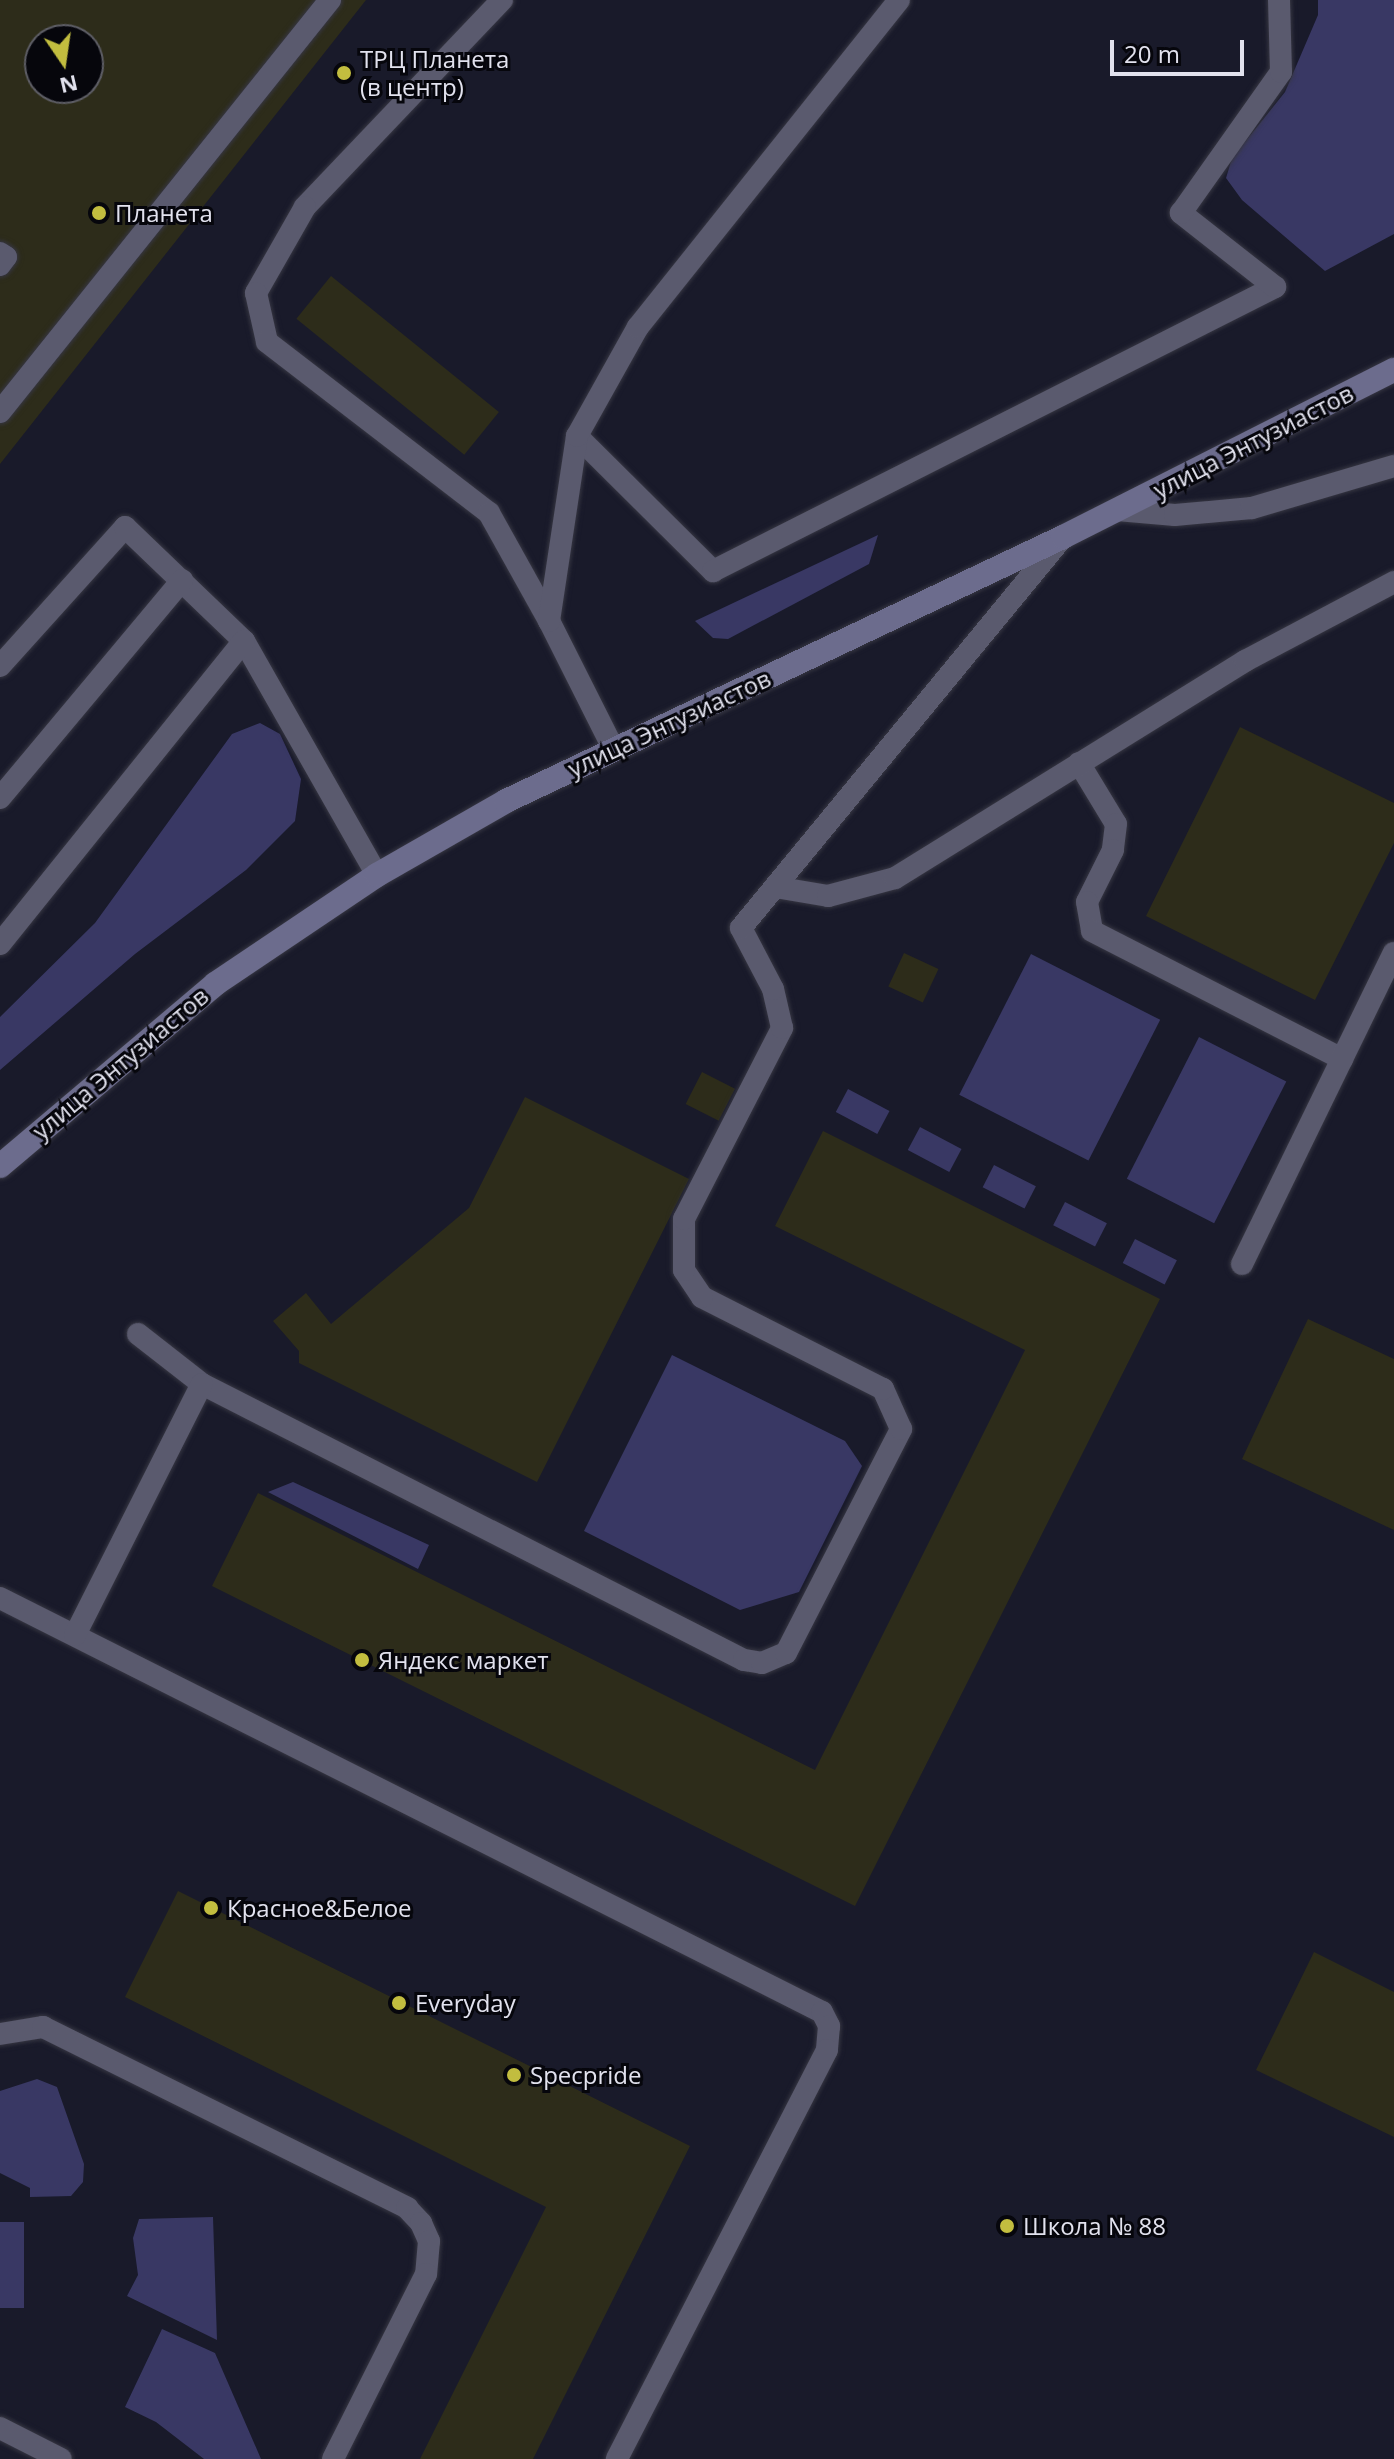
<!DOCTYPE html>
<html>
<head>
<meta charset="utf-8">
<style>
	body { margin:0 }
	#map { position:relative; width:1394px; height:2459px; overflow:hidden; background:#191a2a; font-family:"Open Sans",sans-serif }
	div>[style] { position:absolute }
	.green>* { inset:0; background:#393864; transform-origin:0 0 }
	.building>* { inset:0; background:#2d2c1a; transform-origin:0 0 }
	.roads { filter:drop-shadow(0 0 2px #363642) drop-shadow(0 0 2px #363642) }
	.service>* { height:22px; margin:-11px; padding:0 11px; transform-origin:11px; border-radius:11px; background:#5a5a6e }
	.secondary>* { height:24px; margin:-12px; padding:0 12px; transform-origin:12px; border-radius:12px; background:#6c6c8d }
	.dots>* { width:22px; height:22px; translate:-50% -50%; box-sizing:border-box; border:4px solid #06060c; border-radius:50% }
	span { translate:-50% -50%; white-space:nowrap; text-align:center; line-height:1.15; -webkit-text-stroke:6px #06060c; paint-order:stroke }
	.poi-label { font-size:24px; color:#e2e2ee }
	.left { translate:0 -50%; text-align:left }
	.street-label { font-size:24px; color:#e2e2ee }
	.north { position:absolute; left:24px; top:24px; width:80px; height:80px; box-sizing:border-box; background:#06060c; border:2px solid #5e5e66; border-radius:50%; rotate:167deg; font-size:22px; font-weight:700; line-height:32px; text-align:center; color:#e2e2ee }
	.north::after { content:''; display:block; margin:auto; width:28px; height:36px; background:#c2bd3f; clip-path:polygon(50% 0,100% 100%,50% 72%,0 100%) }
	.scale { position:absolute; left:1110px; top:40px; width:134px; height:36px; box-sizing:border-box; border:4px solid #e2e2ee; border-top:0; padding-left:10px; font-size:24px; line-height:28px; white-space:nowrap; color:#e2e2ee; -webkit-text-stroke:6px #06060c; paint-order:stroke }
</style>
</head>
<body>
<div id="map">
	<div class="green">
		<div style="clip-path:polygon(1318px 0,1394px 0,1394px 234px,1325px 271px,1242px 200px,1226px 178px,1232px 158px,1285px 92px,1318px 15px)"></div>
		<div style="clip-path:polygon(878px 535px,869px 564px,728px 639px,713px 638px,695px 621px)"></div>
		<div style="clip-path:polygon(260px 723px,280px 734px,301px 779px,295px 821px,246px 870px,135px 954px,0 1070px,0 1017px,95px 923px,232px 734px)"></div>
		<div style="left:1031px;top:954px;width:145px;height:158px;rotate:27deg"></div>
		<div style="left:1199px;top:1037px;width:98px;height:159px;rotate:27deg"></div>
		<div style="left:848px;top:1089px;width:47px;height:26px;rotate:28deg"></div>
		<div style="left:920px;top:1127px;width:47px;height:26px;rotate:28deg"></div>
		<div style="left:994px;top:1165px;width:47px;height:25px;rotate:27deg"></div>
		<div style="left:1065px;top:1202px;width:47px;height:26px;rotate:27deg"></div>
		<div style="left:1135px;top:1239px;width:47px;height:27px;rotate:27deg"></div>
		<div style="clip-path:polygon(672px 1355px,845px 1441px,862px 1466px,799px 1592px,740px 1610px,584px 1531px)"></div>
		<div style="clip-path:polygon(293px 1482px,429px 1545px,418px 1569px,268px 1492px)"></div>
		<div style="clip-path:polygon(37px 2079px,57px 2087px,84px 2164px,83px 2182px,71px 2196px,30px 2197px,30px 2188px,0 2173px,0 2091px)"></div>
		<div style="clip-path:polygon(213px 2217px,217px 2340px,127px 2296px,138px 2275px,133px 2238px,139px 2219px)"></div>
		<div style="left:0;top:2222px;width:24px;height:86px"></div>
		<div style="clip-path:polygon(162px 2329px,215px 2353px,261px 2459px,204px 2459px,156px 2422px,125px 2407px)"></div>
	</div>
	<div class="building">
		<div style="clip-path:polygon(evenodd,0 0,366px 0,0 464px,0 0,40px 40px,88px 40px,88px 88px,40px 88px,40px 40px)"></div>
		<div style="left:331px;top:276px;width:216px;height:55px;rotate:39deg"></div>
		<div style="clip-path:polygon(1240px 727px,1394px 803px,1394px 843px,1315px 1000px,1146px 916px)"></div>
		<div style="left:904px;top:953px;width:38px;height:37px;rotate:25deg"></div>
		<div style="left:702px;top:1072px;width:37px;height:36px;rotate:27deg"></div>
		<div style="clip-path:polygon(525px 1097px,689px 1179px,537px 1482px,299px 1363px,299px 1351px,273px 1321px,306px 1293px,331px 1324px,469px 1208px)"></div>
		<div style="clip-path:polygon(823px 1131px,1160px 1299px,855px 1906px,212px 1586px,258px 1493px,815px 1770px,1025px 1350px,775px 1226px)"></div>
		<div style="clip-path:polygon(1308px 1319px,1394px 1359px,1394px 1530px,1242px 1459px)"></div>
		<div style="clip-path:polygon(178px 1891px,690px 2146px,533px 2459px,420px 2459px,546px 2207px,125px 1997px)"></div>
		<div style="clip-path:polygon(1314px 1952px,1394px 1992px,1394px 2137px,1256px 2070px)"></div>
	</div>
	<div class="roads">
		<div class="service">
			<div style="left:502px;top:0;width:286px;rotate:133.6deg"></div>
			<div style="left:305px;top:207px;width:99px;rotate:119.7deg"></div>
			<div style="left:256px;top:293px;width:50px;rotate:77.3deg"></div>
			<div style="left:267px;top:342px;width:280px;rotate:37.6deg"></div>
			<div style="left:489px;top:513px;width:124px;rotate:60.9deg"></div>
			<div style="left:0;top:253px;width:7px;rotate:34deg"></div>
			<div style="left:6px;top:257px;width:10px;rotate:127deg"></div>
			<div style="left:0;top:412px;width:528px;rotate:-51.31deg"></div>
			<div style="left:577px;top:436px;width:192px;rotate:44.8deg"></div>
			<div style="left:713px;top:571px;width:630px;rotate:-26.81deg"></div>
			<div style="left:1275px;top:287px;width:120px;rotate:-141.8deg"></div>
			<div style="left:1181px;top:213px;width:173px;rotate:-54.7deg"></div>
			<div style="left:1281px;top:72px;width:72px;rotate:-91.6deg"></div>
			<div style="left:1117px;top:510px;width:58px;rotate:4.9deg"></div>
			<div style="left:1175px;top:515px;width:77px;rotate:-5.2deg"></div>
			<div style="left:1252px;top:508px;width:148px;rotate:-16.5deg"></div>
			<div style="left:0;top:666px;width:187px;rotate:-48deg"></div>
			<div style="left:125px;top:527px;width:165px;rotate:43.8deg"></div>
			<div style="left:244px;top:641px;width:269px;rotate:60.4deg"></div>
			<div style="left:613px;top:748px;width:142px;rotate:-116.7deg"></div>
			<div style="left:549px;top:621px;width:187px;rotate:-81.4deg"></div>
			<div style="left:577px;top:436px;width:125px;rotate:-60.8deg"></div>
			<div style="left:638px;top:327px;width:418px;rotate:-51.4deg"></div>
			<div style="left:1079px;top:763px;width:71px;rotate:58.8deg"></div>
			<div style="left:1116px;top:824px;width:26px;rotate:97deg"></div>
			<div style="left:1113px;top:850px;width:58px;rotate:116.6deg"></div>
			<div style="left:1087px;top:902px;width:29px;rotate:80deg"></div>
			<div style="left:1092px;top:931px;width:281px;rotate:27.1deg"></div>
			<div style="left:0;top:798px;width:284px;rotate:-50.1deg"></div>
			<div style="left:775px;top:887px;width:54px;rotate:9.6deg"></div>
			<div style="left:828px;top:896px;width:69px;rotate:-15deg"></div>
			<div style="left:895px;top:878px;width:412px;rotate:-31.8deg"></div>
			<div style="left:1245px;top:661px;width:169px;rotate:-27.9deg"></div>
			<div style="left:0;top:944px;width:389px;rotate:-51.2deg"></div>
			<div style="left:1242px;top:1264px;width:346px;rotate:-64deg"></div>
			<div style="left:138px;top:1334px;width:81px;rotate:38deg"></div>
			<div style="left:202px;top:1384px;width:608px;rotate:26.99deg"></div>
			<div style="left:744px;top:1660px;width:18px;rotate:9deg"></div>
			<div style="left:762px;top:1663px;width:26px;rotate:-23deg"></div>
			<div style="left:786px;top:1653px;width:252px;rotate:-62.8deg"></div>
			<div style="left:901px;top:1429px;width:44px;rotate:-114.2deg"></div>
			<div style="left:883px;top:1389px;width:203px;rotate:-153.1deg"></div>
			<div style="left:702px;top:1297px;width:32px;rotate:-124deg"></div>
			<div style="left:684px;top:1270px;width:51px;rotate:-90deg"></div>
			<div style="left:684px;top:1219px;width:215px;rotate:-62.8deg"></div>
			<div style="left:782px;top:1028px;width:40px;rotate:-103deg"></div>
			<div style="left:773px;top:989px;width:69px;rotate:-117.7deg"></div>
			<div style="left:741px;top:928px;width:507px;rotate:-50.53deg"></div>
			<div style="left:0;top:1598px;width:920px;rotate:26.73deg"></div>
			<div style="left:822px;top:2012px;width:16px;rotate:63deg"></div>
			<div style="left:829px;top:2026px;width:24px;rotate:95deg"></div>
			<div style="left:827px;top:2050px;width:460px;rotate:117.2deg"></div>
			<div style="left:75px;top:1635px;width:281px;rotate:-63.2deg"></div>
			<div style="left:0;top:2034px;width:44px;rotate:-9.2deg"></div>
			<div style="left:43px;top:2027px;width:407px;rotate:26.4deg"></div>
			<div style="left:407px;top:2208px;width:21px;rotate:47deg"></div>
			<div style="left:421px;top:2223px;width:20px;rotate:66deg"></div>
			<div style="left:429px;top:2241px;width:33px;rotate:95deg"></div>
			<div style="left:426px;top:2274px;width:207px;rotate:116.7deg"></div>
			<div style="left:0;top:2428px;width:68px;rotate:26.9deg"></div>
		</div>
		<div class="secondary">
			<div style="left:0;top:1166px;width:282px;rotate:-40.2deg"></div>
			<div style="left:215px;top:984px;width:195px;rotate:-33.9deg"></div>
			<div style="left:377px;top:875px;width:149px;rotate:-29.8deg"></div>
			<div style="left:506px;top:801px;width:616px;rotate:-25.36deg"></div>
			<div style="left:1063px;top:537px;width:371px;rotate:-26.8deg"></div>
		</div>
	</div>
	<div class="dots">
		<div style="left:344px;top:73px;background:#c2bd3f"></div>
		<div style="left:99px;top:213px;background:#c2bd3f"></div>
		<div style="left:362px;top:1660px;background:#c2bd3f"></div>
		<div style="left:211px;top:1908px;background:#c2bd3f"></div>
		<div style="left:399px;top:2003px;background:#c2bd3f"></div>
		<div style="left:514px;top:2075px;background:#c2bd3f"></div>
		<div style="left:1007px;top:2226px;background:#c2bd3f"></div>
	</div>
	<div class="poi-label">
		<span class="left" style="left:360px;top:73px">ТРЦ Планета<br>(в центр)</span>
		<span class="left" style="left:115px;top:213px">Планета</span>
		<span class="left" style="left:378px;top:1660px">Яндекс маркет</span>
		<span class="left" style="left:227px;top:1908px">Красное&amp;Белое</span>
		<span class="left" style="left:415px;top:2003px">Everyday</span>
		<span class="left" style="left:530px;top:2075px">Specpride</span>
		<span class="left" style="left:1023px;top:2226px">Школа № 88</span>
	</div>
	<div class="street-label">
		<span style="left:1253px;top:441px;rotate:-27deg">улица Энтузиастов</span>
		<span style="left:669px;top:723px;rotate:-25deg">улица Энтузиастов</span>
		<span style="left:120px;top:1063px;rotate:-40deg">улица Энтузиастов</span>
	</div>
	<div class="north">N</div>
	<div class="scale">20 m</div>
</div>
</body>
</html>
